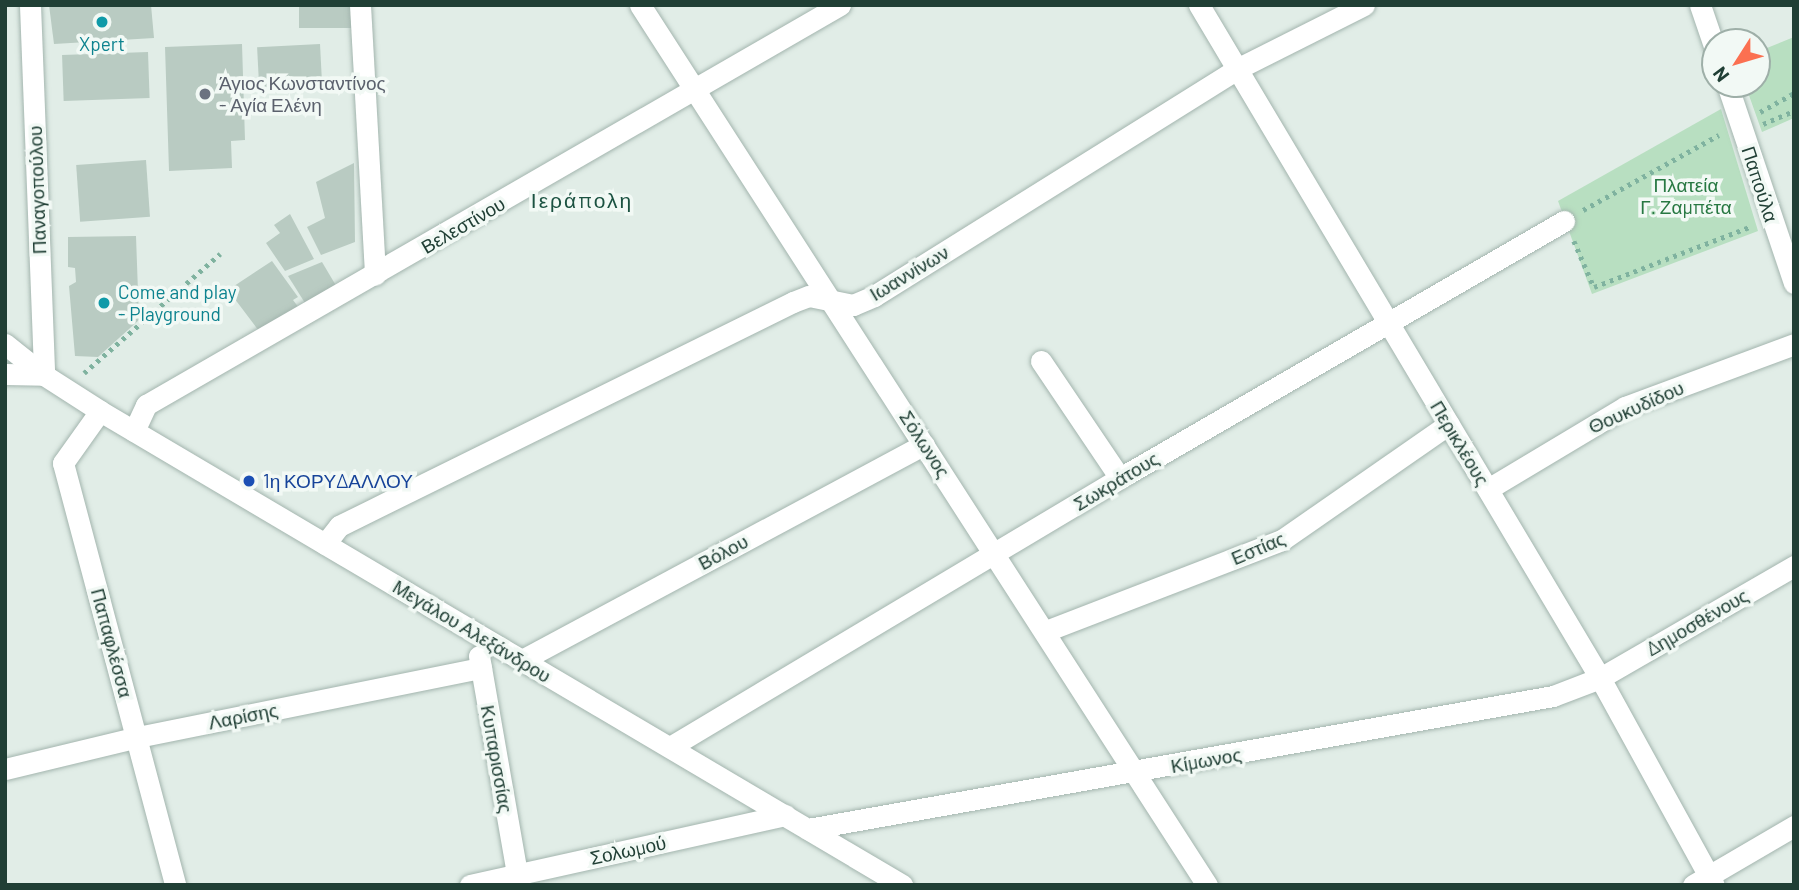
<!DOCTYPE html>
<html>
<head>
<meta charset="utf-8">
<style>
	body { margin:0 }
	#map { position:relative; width:1799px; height:890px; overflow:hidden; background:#e1ede7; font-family:Barlow,sans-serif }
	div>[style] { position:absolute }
	.green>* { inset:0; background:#b8dfc1 }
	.building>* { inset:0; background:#b9cbc2; transform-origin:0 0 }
	.path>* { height:4.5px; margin-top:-2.25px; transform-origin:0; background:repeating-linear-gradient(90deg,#7fb29f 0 3.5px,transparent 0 8.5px) }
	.roads { filter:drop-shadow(0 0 2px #a3b5ae) drop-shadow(0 0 2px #a3b5ae) }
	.minor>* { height:21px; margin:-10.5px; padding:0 10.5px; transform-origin:10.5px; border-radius:10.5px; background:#fff }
	.dots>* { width:19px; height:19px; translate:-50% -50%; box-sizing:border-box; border:4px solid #f2f9f5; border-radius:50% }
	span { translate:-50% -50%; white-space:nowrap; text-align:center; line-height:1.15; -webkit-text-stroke:7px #f2f9f5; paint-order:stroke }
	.culture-label { font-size:19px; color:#0d838f }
	.left { translate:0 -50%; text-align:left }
	.worship-label { font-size:19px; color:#5b616d }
	.street-label { font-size:19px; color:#203f35 }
	.park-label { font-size:19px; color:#277842 }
	.transit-label { font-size:19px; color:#164399 }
	.neighbourhood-label { font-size:21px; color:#1b5241; letter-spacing:2px }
	.frame { position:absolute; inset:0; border:7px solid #203f35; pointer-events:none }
	.north { position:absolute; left:1701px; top:28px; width:70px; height:70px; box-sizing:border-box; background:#f2f9f5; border:2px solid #9eafa8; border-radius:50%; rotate:233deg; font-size:19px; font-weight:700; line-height:28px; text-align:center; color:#203f35 }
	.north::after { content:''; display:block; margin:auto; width:24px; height:32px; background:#fb7051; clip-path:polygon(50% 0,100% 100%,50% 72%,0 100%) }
</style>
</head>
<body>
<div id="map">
	<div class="green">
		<div style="clip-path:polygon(1794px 37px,1794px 118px,1762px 132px,1745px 84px,1757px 84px,1757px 52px)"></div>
		<div style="clip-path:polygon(1721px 109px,1758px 231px,1592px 294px,1558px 201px)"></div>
	</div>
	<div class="building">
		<div style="clip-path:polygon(49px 5px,151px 5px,154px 38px,54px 44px)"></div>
		<div style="left:299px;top:5px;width:57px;height:23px"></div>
		<div style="clip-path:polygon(242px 44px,245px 140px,231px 141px,232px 168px,169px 171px,165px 47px)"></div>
		<div style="left:320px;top:44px;width:40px;height:63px;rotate:87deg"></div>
		<div style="left:148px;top:52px;width:46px;height:86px;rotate:88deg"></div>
		<div style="left:146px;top:160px;width:57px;height:70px;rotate:86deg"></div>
		<div style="clip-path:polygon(354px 163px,355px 242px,321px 255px,307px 227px,325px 218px,316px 182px)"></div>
		<div style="clip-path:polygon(290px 214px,314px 259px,285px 271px,266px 243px,280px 233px,274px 225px)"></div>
		<div style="clip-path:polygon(136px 236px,139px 320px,98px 357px,75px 356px,69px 286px,76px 282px,75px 268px,68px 267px,68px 237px)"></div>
		<div style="clip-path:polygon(272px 261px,298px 297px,293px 300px,299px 308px,259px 331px,228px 290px)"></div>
		<div style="clip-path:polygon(322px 262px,338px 289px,305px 303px,288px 276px)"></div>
	</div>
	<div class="path">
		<div style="left:1760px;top:112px;width:39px;rotate:-29deg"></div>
		<div style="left:1763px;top:124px;width:34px;rotate:-23deg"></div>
		<div style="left:1583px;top:210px;width:155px;rotate:-28.9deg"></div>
		<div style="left:1574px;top:241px;width:50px;rotate:66.5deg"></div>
		<div style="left:1594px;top:287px;width:169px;rotate:-21.1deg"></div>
		<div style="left:84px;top:373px;width:181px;rotate:-41.2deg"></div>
	</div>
	<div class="roads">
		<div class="minor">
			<div style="left:30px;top:5px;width:370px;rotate:87.8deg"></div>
			<div style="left:360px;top:5px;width:270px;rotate:86.8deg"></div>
			<div style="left:640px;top:5px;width:1047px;rotate:57.21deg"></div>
			<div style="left:1199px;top:5px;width:783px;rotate:59.21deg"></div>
			<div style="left:1600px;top:678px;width:236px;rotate:61.2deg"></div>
			<div style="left:1700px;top:5px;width:46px;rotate:71.2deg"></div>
			<div style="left:1727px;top:84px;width:210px;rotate:71.4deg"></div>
			<div style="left:5px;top:344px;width:50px;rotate:38.5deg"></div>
			<div style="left:44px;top:375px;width:67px;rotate:32.7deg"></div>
			<div style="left:100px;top:411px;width:932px;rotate:30.58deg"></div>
			<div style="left:1041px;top:361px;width:141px;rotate:56deg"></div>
			<div style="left:5px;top:374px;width:39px;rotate:1deg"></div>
			<div style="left:100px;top:411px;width:64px;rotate:125.4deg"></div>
			<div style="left:63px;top:463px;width:437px;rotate:75.1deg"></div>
			<div style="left:134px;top:431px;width:29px;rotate:-65deg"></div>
			<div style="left:146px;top:405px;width:801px;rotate:-29.96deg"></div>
			<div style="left:1488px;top:489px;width:160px;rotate:-30.9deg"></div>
			<div style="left:1625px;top:407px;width:180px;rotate:-20.4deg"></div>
			<div style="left:325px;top:544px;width:23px;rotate:-52deg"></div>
			<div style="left:339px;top:526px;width:506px;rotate:-26.26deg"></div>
			<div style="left:793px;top:302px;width:17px;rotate:-21deg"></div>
			<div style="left:809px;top:296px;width:45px;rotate:11.6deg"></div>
			<div style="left:853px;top:305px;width:23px;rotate:-23deg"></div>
			<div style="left:874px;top:296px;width:428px;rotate:-32deg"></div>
			<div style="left:1237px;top:69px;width:142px;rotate:-26.7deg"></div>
			<div style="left:1046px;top:631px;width:253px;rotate:-21.1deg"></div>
			<div style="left:1282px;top:540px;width:203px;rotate:-34.8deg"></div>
			<div style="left:479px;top:656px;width:232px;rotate:80.1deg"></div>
			<div style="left:522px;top:660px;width:456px;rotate:-28.2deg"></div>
			<div style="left:670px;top:747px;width:524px;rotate:-30.87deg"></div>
			<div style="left:1120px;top:478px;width:513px;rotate:-30.06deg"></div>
			<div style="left:5px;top:769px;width:137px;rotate:-13.5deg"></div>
			<div style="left:138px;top:737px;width:350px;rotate:-11.4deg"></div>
			<div style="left:808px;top:829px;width:757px;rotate:-10.12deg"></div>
			<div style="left:1553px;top:696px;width:50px;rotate:-21deg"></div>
			<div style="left:1600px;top:678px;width:224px;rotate:-30deg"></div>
			<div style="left:470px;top:885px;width:323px;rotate:-12.5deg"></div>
			<div style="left:1693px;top:885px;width:117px;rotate:-30.3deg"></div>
		</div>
	</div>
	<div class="dots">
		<div style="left:102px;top:22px;background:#0f9aa8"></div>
		<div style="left:205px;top:94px;background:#6b7280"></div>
		<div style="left:104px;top:303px;background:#0f9aa8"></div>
		<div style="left:249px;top:481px;background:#1a4fb4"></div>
	</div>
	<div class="culture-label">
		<span style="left:102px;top:44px">Xpert</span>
		<span class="left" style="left:118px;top:303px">Come and play<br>- Playground</span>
	</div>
	<div class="worship-label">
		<span class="left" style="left:219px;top:94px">Άγιος Κωνσταντίνος<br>- Αγία Ελένη</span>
	</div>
	<div class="street-label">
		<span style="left:1760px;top:184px;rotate:72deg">Παπούλα</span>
		<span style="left:37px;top:190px;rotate:-92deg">Παναγοπούλου</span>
		<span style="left:463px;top:225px;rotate:-30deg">Βελεστίνου</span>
		<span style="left:909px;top:273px;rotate:-31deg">Ιωαννίνων</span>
		<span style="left:1636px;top:407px;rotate:-24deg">Θουκυδίδου</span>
		<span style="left:1460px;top:443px;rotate:59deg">Περικλέους</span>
		<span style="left:925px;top:444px;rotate:57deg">Σόλωνος</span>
		<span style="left:1116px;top:481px;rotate:-31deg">Σωκράτους</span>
		<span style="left:1258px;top:548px;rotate:-23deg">Εστίας</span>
		<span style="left:723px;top:552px;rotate:-28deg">Βόλου</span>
		<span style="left:1697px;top:622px;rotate:-30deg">Δημοσθένους</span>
		<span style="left:472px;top:631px;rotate:31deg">Μεγάλου Αλεξάνδρου</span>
		<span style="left:112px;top:643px;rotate:75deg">Παπαφλέσσα</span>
		<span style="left:243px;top:716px;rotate:-11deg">Λαρίσης</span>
		<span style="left:497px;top:759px;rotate:80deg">Κυπαρισσίας</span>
		<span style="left:1206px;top:760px;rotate:-10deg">Κίμωνος</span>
		<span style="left:628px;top:850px;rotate:-12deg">Σολωμού</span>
	</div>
	<div class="park-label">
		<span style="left:1686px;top:196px">Πλατεία<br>Γ. Ζαμπέτα</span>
	</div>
	<div class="transit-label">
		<span class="left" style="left:263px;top:481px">1η ΚΟΡΥΔΑΛΛΟΥ</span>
	</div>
	<div class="neighbourhood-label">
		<span style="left:582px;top:200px">Ιεράπολη</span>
	</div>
	<div class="frame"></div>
	<div class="north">N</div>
</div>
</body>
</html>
